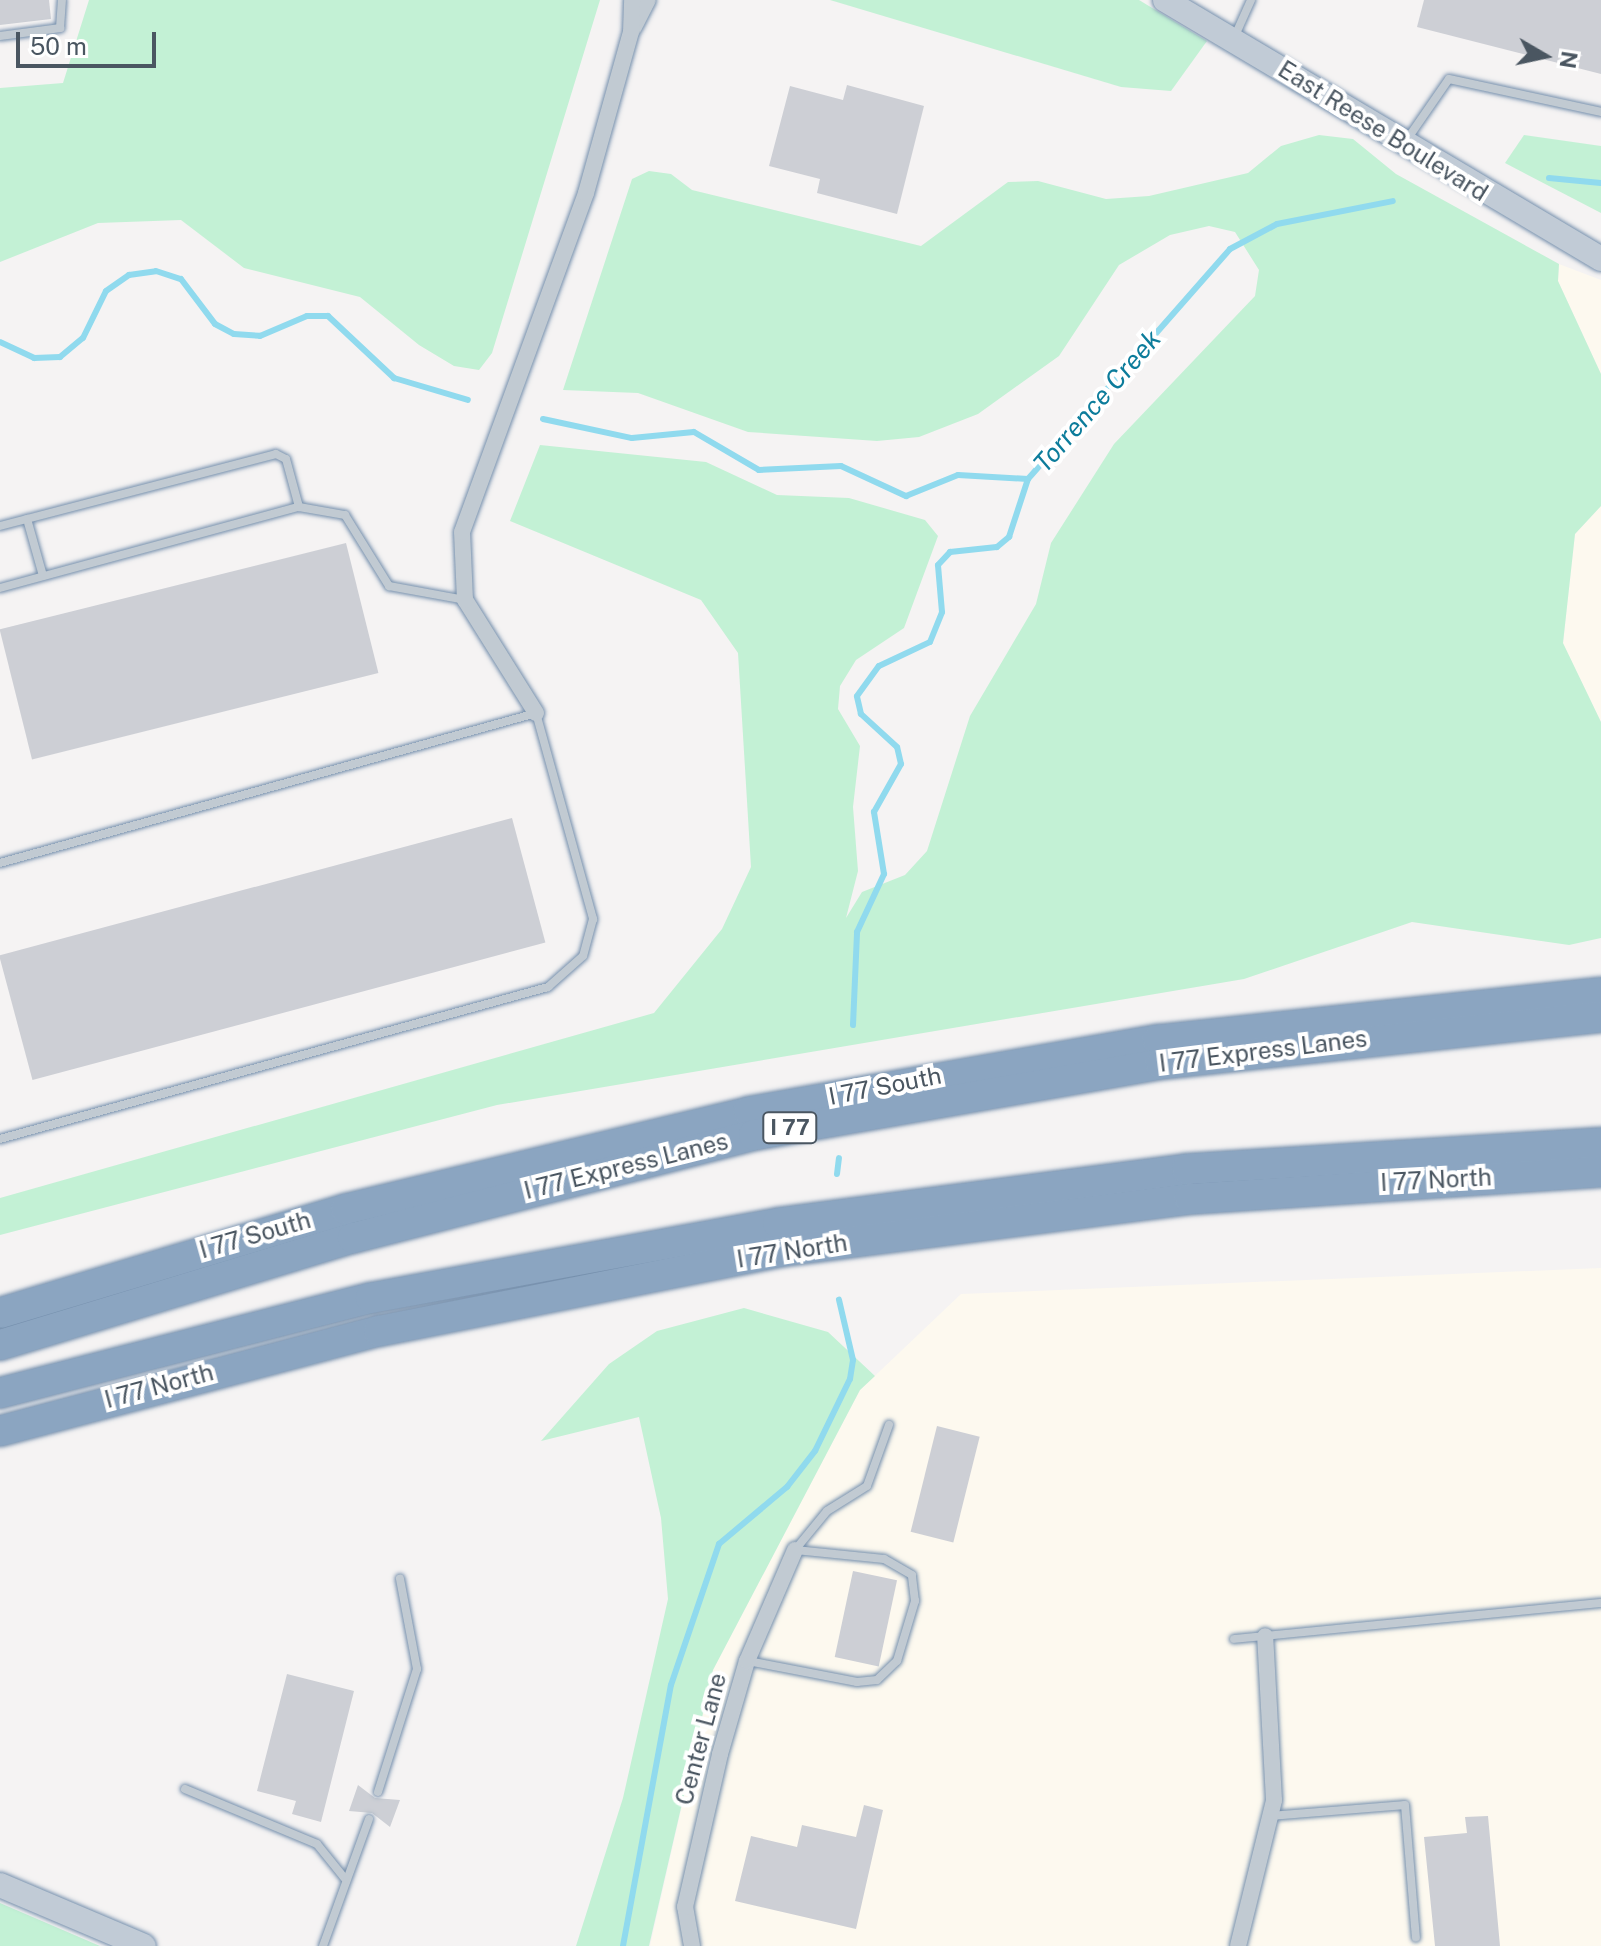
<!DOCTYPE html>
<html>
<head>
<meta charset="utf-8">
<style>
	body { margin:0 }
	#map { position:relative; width:1601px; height:1946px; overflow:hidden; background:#f5f3f3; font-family:"Public Sans",sans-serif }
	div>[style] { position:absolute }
	.commercial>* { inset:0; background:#fdf9ef }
	.green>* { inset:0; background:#c3f1d5 }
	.stream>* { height:6px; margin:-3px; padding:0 3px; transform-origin:3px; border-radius:3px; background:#90daee }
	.building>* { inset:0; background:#cdcfd5; transform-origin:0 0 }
	.roads { filter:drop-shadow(0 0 2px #7690ad) drop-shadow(0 0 2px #7690ad) }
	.lane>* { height:8px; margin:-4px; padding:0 4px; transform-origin:4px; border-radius:4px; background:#c1cad2 }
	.street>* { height:16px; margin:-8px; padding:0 8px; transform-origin:8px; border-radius:8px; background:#c1cad2 }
	.secondary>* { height:24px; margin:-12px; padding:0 12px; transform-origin:12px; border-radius:12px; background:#c1cbd6 }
	.highway>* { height:30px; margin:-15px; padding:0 15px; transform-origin:15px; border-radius:15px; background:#8ba5c1 }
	span { translate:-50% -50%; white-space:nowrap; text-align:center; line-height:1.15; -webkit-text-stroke:8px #fff; paint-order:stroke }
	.shield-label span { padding:2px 6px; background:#fff; border:2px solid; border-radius:6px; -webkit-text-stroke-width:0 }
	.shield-label { font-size:22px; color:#4a5661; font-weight:700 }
	.street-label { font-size:24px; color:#4a5661 }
	.water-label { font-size:26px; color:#0c7c9b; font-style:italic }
	.north { position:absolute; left:1505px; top:16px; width:80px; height:80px; -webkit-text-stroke:6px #fff; paint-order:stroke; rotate:99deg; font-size:22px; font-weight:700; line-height:32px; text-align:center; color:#4a5661 }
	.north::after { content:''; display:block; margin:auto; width:28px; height:36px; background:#4a5661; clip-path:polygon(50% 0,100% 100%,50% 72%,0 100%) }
	.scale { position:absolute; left:16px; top:32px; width:140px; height:36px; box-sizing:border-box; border:4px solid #4a5661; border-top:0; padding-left:10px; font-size:24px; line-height:28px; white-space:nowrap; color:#4a5661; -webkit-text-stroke:6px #fff; paint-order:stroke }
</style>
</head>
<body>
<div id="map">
	<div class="commercial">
		<div style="clip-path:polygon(1559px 264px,1601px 280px,1601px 374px,1558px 281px)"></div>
		<div style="clip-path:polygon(1601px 506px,1601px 722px,1563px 644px,1575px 534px)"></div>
		<div style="clip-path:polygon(1601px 1268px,1601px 1946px,650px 1946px,713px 1670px,860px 1390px,961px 1294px)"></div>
	</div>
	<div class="green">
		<div style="clip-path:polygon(89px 0,600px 0,492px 353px,479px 370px,454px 366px,419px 345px,360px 297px,244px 268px,181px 220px,98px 223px,0 262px,0 88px,63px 83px)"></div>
		<div style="clip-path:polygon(830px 0,1139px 0,1207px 41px,1171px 91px,1121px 87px)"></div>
		<div style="clip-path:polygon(1319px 135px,1353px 139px,1396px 174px,1559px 264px,1558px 281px,1601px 374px,1601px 506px,1575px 534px,1563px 643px,1601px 722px,1601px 938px,1569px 945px,1412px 922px,1244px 979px,497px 1105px,0 1235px,0 1198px,654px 1013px,722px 929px,751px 867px,738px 653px,701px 600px,510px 521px,540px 445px,706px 462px,777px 495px,849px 498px,925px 520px,938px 536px,904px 628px,856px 660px,840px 686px,838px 709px,860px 746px,853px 807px,858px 871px,846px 918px,862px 892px,905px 875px,927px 851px,970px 716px,1036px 604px,1051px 543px,1114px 444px,1255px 296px,1259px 270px,1235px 232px,1209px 226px,1170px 235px,1119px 265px,1059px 356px,978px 414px,919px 437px,877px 441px,748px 432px,638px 393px,563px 390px,632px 179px,649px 171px,671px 174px,692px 190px,921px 246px,1008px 182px,1038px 181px,1106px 199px,1149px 196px,1248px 173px,1281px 146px)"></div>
		<div style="clip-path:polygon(1524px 135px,1601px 146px,1601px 213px,1505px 163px)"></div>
		<div style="clip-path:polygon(744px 1308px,828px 1332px,875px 1376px,860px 1390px,713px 1670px,649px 1946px,576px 1946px,623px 1798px,668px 1599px,661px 1518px,639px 1417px,541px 1441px,609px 1364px,657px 1331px)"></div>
		<div style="clip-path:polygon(0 1903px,100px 1946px,0 1946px)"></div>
	</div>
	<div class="stream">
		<div style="left:1549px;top:178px;width:52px;rotate:5.5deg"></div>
		<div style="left:0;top:342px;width:38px;rotate:25deg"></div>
		<div style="left:34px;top:358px;width:26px;rotate:-2deg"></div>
		<div style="left:60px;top:357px;width:30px;rotate:-40deg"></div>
		<div style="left:83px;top:338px;width:52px;rotate:-63.9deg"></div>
		<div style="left:106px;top:291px;width:28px;rotate:-35deg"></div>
		<div style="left:129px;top:275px;width:27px;rotate:-8deg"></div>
		<div style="left:156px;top:271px;width:26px;rotate:18deg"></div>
		<div style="left:181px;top:279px;width:56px;rotate:52.9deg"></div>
		<div style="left:215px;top:324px;width:21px;rotate:28deg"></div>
		<div style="left:234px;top:334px;width:26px;rotate:4deg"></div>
		<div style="left:260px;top:336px;width:51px;rotate:-23.1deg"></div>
		<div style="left:307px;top:316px;width:21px"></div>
		<div style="left:328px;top:316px;width:91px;rotate:43.2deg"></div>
		<div style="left:394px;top:378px;width:77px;rotate:16.6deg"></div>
		<div style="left:543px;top:419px;width:91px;rotate:12.1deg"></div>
		<div style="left:632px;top:438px;width:62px;rotate:-5.5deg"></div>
		<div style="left:694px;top:432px;width:75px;rotate:30.3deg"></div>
		<div style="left:759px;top:470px;width:82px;rotate:-2.8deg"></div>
		<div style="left:841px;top:466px;width:72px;rotate:24.8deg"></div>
		<div style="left:906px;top:496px;width:56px;rotate:-22deg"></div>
		<div style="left:958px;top:475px;width:70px;rotate:3.3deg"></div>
		<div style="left:1028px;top:479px;width:306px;rotate:-48.7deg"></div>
		<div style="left:1230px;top:249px;width:53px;rotate:-28deg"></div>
		<div style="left:1277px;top:224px;width:118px;rotate:-11.2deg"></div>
		<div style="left:853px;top:1025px;width:93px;rotate:-87.5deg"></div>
		<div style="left:857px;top:932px;width:64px;rotate:-65deg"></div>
		<div style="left:884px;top:874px;width:63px;rotate:-99.2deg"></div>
		<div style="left:874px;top:812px;width:55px;rotate:-60.6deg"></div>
		<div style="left:901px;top:764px;width:17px;rotate:-103deg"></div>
		<div style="left:897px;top:747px;width:49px;rotate:-137.5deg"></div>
		<div style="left:861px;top:714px;width:18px;rotate:-103deg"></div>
		<div style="left:857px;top:696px;width:37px;rotate:-54deg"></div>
		<div style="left:879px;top:666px;width:56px;rotate:-25.2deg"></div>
		<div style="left:930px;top:642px;width:32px;rotate:-68deg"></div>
		<div style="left:942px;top:612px;width:47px;rotate:-94.9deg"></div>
		<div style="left:938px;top:565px;width:18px;rotate:-47deg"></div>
		<div style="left:950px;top:552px;width:47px;rotate:-6.1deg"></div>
		<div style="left:997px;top:547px;width:16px;rotate:-40deg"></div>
		<div style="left:1009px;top:537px;width:61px;rotate:-71.9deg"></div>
		<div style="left:837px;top:1174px;width:16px;rotate:-83deg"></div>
		<div style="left:623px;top:1946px;width:265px;rotate:-79.6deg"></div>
		<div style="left:671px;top:1685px;width:149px;rotate:-71.2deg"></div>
		<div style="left:719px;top:1544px;width:89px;rotate:-40deg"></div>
		<div style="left:787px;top:1487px;width:46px;rotate:-52.1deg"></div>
		<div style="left:815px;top:1451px;width:80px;rotate:-64.1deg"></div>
		<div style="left:850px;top:1379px;width:19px;rotate:-81deg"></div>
		<div style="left:853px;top:1360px;width:62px;rotate:-103.1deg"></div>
	</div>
	<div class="building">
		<div style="clip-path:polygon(0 0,49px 0,51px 19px,0 25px)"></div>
		<div style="clip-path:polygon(1424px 0,1601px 0,1601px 74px,1417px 27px)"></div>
		<div style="clip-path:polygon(847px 85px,924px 106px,897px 214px,817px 193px,820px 179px,769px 166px,790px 86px,843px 100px)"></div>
		<div style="left:346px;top:543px;width:134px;height:357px;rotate:76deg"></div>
		<div style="left:512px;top:818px;width:129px;height:531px;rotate:75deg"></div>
		<div style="left:937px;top:1426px;width:44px;height:109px;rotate:14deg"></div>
		<div style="left:853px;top:1571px;width:45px;height:88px;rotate:12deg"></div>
		<div style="clip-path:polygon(287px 1674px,354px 1691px,321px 1822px,292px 1814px,296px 1801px,257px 1791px)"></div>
		<div style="clip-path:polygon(358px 1785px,375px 1798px,400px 1800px,390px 1827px,372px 1813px,349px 1811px)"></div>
		<div style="clip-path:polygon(864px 1805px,883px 1810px,856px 1929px,735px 1901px,751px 1836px,797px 1847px,802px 1825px,856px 1837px)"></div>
		<div style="clip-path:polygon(1488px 1816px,1500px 1946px,1435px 1946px,1424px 1837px,1467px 1833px,1465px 1817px)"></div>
	</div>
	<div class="roads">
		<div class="lane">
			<div style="left:0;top:36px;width:61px;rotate:-7.6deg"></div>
			<div style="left:60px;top:28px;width:28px;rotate:-86deg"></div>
			<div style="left:1234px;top:38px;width:42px;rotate:-65.9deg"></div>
			<div style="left:1406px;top:141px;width:75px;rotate:-55.3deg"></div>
			<div style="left:1449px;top:79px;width:156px;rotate:12.2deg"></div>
			<div style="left:27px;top:519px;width:59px;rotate:74.3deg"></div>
			<div style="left:0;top:526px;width:285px;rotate:-14.6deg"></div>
			<div style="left:276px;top:454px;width:11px;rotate:27deg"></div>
			<div style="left:286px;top:459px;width:50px;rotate:74.8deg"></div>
			<div style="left:299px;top:507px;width:47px;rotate:9.9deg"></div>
			<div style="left:345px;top:515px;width:84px;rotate:58.2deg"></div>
			<div style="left:389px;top:586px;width:77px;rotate:10.4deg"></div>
			<div style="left:0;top:588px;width:310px;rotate:-15.2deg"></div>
			<div style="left:0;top:863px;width:557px;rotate:-15.63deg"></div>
			<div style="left:536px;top:713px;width:214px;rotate:74.5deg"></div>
			<div style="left:593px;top:919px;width:38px;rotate:105deg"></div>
			<div style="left:583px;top:956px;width:47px;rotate:138.5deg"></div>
			<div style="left:548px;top:987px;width:569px;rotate:164.5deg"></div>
			<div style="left:795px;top:1550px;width:50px;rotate:-50.6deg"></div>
			<div style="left:827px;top:1511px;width:47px;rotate:-32deg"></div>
			<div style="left:867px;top:1486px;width:65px;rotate:-70.2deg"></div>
			<div style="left:1234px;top:1639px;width:369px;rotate:-5.6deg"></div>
			<div style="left:748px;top:1661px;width:111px;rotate:10.9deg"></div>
			<div style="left:857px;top:1682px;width:20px;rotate:-6deg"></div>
			<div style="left:877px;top:1680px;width:28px;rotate:-44deg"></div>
			<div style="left:897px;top:1661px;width:63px;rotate:-73.3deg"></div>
			<div style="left:915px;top:1601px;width:26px;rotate:-97deg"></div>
			<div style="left:912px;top:1575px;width:32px;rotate:-150deg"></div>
			<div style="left:884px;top:1559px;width:89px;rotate:-174.2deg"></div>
			<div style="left:185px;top:1789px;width:143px;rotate:22.6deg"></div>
			<div style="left:317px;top:1844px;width:46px;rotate:51.1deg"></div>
			<div style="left:378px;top:1792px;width:129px;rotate:-72.4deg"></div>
			<div style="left:417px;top:1669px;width:92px;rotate:-100.7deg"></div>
			<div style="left:1271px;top:1816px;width:134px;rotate:-4.7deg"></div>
			<div style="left:1405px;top:1805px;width:133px;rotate:85.3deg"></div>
			<div style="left:323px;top:1946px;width:135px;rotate:-70.1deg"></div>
		</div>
		<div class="street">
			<div style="left:634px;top:27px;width:30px;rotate:-63deg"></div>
			<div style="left:536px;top:713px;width:133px;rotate:-122.1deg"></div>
			<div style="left:465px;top:600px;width:68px;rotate:-92.5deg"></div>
			<div style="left:462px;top:532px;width:361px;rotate:-69.9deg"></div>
			<div style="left:586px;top:193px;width:167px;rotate:-74.4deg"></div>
			<div style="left:631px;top:32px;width:32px;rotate:-88deg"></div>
			<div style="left:692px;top:1946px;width:40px;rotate:-100deg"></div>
			<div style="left:685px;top:1907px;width:157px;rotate:-77.1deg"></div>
			<div style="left:720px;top:1754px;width:97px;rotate:-73.8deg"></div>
			<div style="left:747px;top:1661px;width:121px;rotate:-66.6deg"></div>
			<div style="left:1238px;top:1946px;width:150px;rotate:-76.1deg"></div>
			<div style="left:1274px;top:1800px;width:164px;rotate:-93.1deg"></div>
		</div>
		<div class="secondary">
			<div style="left:1165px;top:0;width:507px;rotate:30.71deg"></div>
			<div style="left:0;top:1885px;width:156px;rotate:23deg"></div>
		</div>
		<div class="highway">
			<div style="left:0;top:1313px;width:361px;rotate:-16.7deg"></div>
			<div style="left:346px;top:1209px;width:415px;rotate:-13.5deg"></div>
			<div style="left:749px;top:1112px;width:415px;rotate:-10deg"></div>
			<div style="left:1158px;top:1040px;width:445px;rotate:-6.1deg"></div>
			<div style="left:0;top:1345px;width:369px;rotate:-16.9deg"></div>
			<div style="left:353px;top:1238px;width:414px;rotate:-14.4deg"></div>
			<div style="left:754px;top:1135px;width:413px;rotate:-9.9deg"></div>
			<div style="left:1161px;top:1064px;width:443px;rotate:-6.1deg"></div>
			<div style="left:0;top:1393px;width:383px;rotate:-14.4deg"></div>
			<div style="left:371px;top:1298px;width:414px;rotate:-10.4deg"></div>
			<div style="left:778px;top:1223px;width:413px;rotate:-7.5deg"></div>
			<div style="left:1187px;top:1169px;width:415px;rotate:-3.6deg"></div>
			<div style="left:0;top:1431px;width:392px;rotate:-14.8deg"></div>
			<div style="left:379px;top:1331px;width:412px;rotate:-11.2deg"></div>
			<div style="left:783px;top:1251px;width:410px;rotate:-7.3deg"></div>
			<div style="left:1190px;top:1199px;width:412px;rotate:-3.8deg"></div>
		</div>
	</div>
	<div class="shield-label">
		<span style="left:790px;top:1128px">I 77</span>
	</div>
	<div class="street-label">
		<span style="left:1383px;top:131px;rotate:32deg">East Reese Boulevard</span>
		<span style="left:1263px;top:1051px;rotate:-7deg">I 77 Express Lanes</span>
		<span style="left:885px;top:1086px;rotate:-11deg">I 77 South</span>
		<span style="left:626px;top:1166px;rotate:-14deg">I 77 Express Lanes</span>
		<span style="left:1436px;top:1180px;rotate:-3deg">I 77 North</span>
		<span style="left:255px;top:1235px;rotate:-16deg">I 77 South</span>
		<span style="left:792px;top:1251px;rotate:-9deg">I 77 North</span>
		<span style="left:159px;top:1386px;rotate:-15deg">I 77 North</span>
		<span style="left:701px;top:1739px;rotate:-75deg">Center Lane</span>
	</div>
	<div class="water-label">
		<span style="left:1097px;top:401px;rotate:-49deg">Torrence Creek</span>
	</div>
	<div class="north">N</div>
	<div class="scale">50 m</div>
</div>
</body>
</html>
